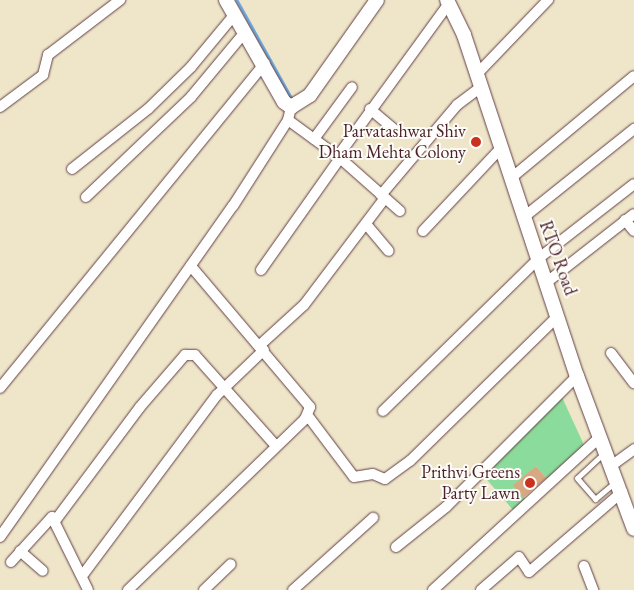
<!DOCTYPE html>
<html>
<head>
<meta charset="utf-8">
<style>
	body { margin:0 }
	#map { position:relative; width:634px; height:590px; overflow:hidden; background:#efe6ca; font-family:"EB Garamond",serif }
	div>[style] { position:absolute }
	.green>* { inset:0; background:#8bdc9c }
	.stream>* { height:2.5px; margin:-1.25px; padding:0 1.25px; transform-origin:1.25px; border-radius:1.25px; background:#72ade3 }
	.building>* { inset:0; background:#d8a883; transform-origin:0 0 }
	.roads { filter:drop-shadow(0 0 1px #633d43) drop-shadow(0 0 1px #633d43) }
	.service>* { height:5px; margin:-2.5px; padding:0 2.5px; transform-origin:2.5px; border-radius:2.5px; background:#fff }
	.minor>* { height:10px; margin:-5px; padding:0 5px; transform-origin:5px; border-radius:5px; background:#fff }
	.tertiary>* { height:14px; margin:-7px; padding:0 7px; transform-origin:7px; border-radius:7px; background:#fff }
	.dots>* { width:14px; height:14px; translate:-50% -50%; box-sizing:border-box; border:2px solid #fdfcf7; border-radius:50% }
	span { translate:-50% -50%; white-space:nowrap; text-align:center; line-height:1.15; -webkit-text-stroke:4px #fdfcf7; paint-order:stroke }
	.poi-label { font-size:18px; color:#4a1f2b }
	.right { translate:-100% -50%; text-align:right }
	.street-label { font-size:18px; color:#4a1f2b }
</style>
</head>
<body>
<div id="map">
	<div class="green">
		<div style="clip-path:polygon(561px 395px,584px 445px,547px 479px,536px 466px,514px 486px,525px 499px,513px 510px,482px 474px)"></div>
	</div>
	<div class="stream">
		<div style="left:237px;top:0;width:111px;rotate:60.9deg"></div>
	</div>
	<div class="building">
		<div style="left:536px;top:466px;width:16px;height:30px;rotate:50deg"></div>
	</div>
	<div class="roads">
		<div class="service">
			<div style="left:605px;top:452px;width:38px;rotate:137deg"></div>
			<div style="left:577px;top:478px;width:28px;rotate:49deg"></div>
			<div style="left:595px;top:499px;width:25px;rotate:-40deg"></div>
		</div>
		<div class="minor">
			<div style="left:477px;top:74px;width:103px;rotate:-46.2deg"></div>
			<div style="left:0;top:107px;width:54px;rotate:-36.7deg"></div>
			<div style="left:43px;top:75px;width:21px;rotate:-76deg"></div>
			<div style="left:48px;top:55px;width:91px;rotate:-37.4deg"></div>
			<div style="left:370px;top:109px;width:33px;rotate:40deg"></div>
			<div style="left:288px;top:120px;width:64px;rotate:36.2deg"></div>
			<div style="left:340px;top:158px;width:80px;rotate:41.5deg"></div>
			<div style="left:314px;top:139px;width:64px;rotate:-53.8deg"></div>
			<div style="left:338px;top:156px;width:189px;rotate:-54deg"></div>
			<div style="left:72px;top:169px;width:97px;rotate:-38.3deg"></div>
			<div style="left:148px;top:109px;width:60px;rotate:-44.3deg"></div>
			<div style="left:191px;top:67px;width:69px;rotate:-50.3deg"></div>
			<div style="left:510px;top:179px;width:161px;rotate:-39.7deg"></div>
			<div style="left:381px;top:195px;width:118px;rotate:-49.8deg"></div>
			<div style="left:457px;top:105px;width:30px;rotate:-37deg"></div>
			<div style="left:86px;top:197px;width:145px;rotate:-43.6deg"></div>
			<div style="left:191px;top:97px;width:85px;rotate:-50.3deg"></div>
			<div style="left:524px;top:217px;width:141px;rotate:-38.7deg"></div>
			<div style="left:625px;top:220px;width:14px;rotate:51deg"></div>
			<div style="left:366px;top:224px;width:35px;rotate:50deg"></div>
			<div style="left:423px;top:231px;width:112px;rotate:-46.8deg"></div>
			<div style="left:261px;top:270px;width:137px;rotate:-54.8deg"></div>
			<div style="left:547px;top:282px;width:110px;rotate:-38deg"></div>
			<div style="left:260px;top:345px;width:59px;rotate:-42.3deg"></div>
			<div style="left:304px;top:305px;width:134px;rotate:-52.9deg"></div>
			<div style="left:611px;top:353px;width:38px;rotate:53deg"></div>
			<div style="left:0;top:388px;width:419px;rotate:-50.8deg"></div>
			<div style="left:383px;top:411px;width:219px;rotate:-44.4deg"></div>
			<div style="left:539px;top:258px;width:120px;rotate:-37.9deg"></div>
			<div style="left:308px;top:416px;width:76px;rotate:53deg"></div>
			<div style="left:354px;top:477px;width:19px;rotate:-9deg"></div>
			<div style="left:373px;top:474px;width:13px;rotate:23deg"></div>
			<div style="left:385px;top:479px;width:31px;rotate:-36deg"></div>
			<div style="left:410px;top:461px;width:207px;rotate:-44.4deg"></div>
			<div style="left:611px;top:466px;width:29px;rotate:-36deg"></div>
			<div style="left:55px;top:521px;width:142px;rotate:-53.3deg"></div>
			<div style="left:140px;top:407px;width:69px;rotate:-49.1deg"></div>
			<div style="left:185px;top:355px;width:10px"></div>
			<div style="left:195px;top:355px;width:122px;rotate:48.3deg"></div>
			<div style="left:0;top:537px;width:405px;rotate:-54.9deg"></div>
			<div style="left:233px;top:206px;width:102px;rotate:-57.4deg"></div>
			<div style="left:288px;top:120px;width:13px;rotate:-77deg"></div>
			<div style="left:396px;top:547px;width:64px;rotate:-38.7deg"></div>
			<div style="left:446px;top:507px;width:185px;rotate:-45deg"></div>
			<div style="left:20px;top:551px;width:30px;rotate:41deg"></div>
			<div style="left:11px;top:562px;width:61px;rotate:-47.7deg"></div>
			<div style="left:52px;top:517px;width:81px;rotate:63.7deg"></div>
			<div style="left:584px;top:566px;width:26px;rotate:69deg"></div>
			<div style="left:82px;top:576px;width:226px;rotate:-53.3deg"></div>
			<div style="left:217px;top:395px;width:65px;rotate:-43.8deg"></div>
			<div style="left:128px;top:590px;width:246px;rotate:-44deg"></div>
			<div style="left:305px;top:419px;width:13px;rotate:-67deg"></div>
			<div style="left:310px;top:407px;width:185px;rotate:-130.2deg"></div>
			<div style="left:204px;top:590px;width:37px;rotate:-44deg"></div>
			<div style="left:293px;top:590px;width:108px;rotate:-42deg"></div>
			<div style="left:433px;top:590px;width:225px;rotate:-42.5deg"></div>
			<div style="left:481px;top:590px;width:50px;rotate:-41deg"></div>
			<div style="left:519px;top:557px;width:18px;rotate:56deg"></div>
			<div style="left:529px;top:572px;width:123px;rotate:-40.7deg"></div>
		</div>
		<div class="tertiary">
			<div style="left:226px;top:0;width:117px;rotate:60.4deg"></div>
			<div style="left:284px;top:102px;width:9px;rotate:36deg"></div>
			<div style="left:291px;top:107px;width:22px;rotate:-32deg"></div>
			<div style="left:310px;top:95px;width:116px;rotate:-54.8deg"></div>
			<div style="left:447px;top:0;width:39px;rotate:64deg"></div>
			<div style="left:464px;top:35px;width:359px;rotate:71.7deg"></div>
			<div style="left:577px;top:376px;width:163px;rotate:69.6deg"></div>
		</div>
	</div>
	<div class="dots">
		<div style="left:476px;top:142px;background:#c8321e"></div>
		<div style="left:530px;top:483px;background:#c8321e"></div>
	</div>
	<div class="poi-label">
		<span class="right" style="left:466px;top:142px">Parvatashwar Shiv<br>Dham Mehta Colony</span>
		<span class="right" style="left:520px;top:483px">Prithvi Greens<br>Party Lawn</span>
	</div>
	<div class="street-label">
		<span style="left:558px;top:258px;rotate:70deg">RTO Road</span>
	</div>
</div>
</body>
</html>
